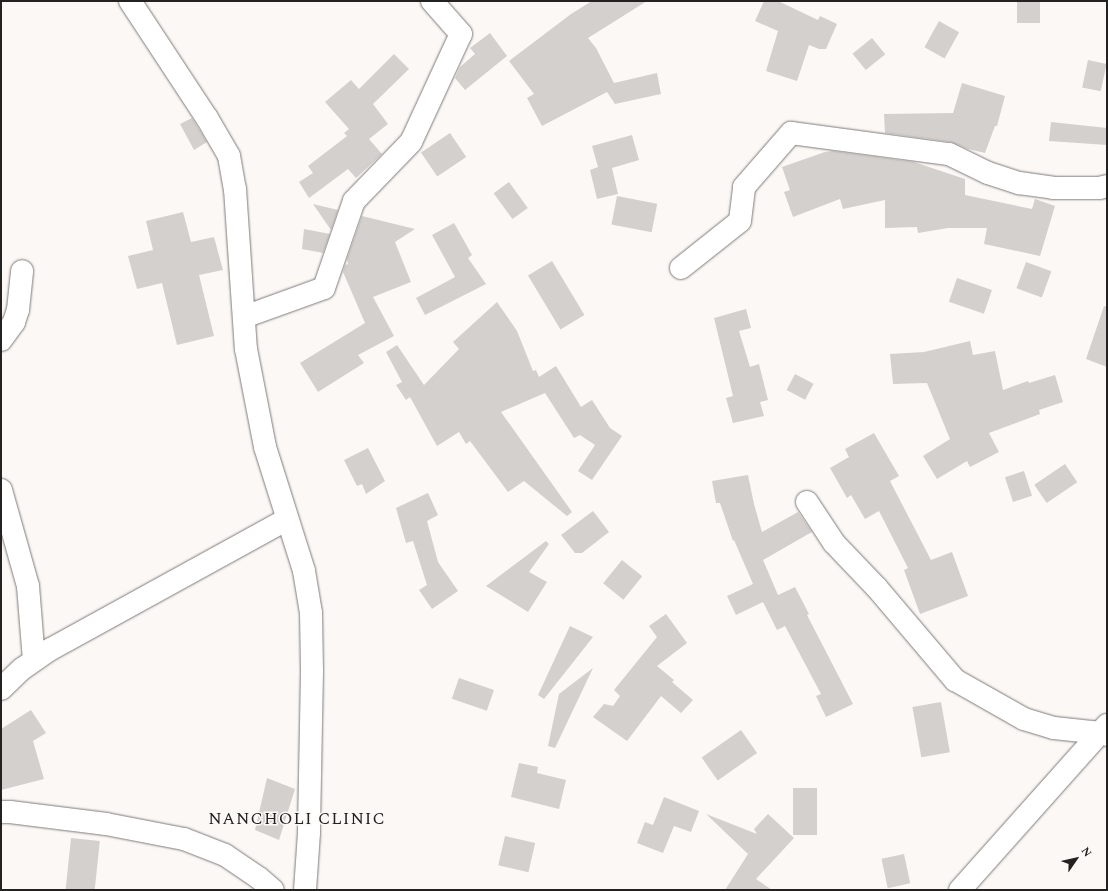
<!DOCTYPE html>
<html>
<head>
<meta charset="utf-8">
<style>
	body { margin:0 }
	#map { position:relative; width:1108px; height:891px; overflow:hidden; background:#fcf8f6; font-family:Spectral,serif }
	div>[style] { position:absolute }
	.building>* { inset:0; background:#d4d0ce; transform-origin:0 0 }
	.roads { filter:drop-shadow(0 0 1px #7e7a78) drop-shadow(0 0 1px #7e7a78) }
	.minor>* { height:22px; margin:-11px; padding:0 11px; transform-origin:11px; border-radius:11px; background:#fff }
	span { translate:-50% -50%; white-space:nowrap; text-align:center; line-height:1.15; -webkit-text-stroke:3px #fcf8f6; paint-order:stroke }
	.quarter-label { font-size:17px; color:#242221; letter-spacing:1px }
	.frame { position:absolute; inset:0; border:2px solid #242221; pointer-events:none }
	.north { position:absolute; left:1056px; top:839px; width:40px; height:40px; -webkit-text-stroke:3px #fcf8f6; paint-order:stroke; rotate:56deg; font-size:11px; font-weight:700; line-height:16px; text-align:center; color:#242221 }
	.north::after { content:''; display:block; margin:auto; width:14px; height:18px; background:#242221; clip-path:polygon(50% 0,100% 100%,50% 72%,0 100%) }
</style>
</head>
<body>
<div id="map">
	<div class="building">
		<div style="clip-path:polygon(592px 1px,647px 1px,588px 38px,596px 48px,614px 83px,657px 73px,661px 94px,615px 104px,607px 92px,542px 126px,527px 98px,534px 94px,509px 61px,571px 14px)"></div>
		<div style="clip-path:polygon(764px 1px,778px 1px,818px 20px,820px 16px,837px 24px,826px 49px,819px 49px,809px 45px,797px 81px,766px 71px,778px 31px,755px 21px)"></div>
		<div style="left:1017px;top:1px;width:23px;height:22px"></div>
		<div style="left:939px;top:21px;width:23px;height:30px;rotate:29deg"></div>
		<div style="clip-path:polygon(490px 33px,507px 56px,465px 90px,455px 78px,460px 67px,475px 54px,470px 48px)"></div>
		<div style="left:872px;top:38px;width:21px;height:25px;rotate:51deg"></div>
		<div style="clip-path:polygon(394px 54px,409px 69px,373px 104px,388px 124px,369px 139px,382px 154px,356px 178px,348px 169px,309px 198px,299px 182px,313px 173px,308px 166px,347px 136px,344px 133px,349px 129px,325px 102px,351px 80px,359px 89px)"></div>
		<div style="left:1088px;top:60px;width:19px;height:28px;rotate:12deg"></div>
		<div style="clip-path:polygon(962px 83px,1005px 96px,997px 126px,995px 126px,985px 153px,968px 149px,951px 142px,885px 133px,884px 114px,953px 113px)"></div>
		<div style="clip-path:polygon(192px 118px,207px 142px,194px 150px,180px 124px)"></div>
		<div style="clip-path:polygon(1051px 122px,1107px 128px,1107px 145px,1049px 141px)"></div>
		<div style="left:450px;top:133px;width:29px;height:35px;rotate:56deg"></div>
		<div style="clip-path:polygon(632px 135px,639px 160px,612px 168px,618px 194px,597px 199px,590px 170px,598px 167px,592px 146px)"></div>
		<div style="clip-path:polygon(833px 151px,914px 162px,965px 179px,965px 195px,1032px 209px,1035px 199px,1055px 206px,1040px 256px,984px 244px,987px 228px,948px 228px,918px 233px,917px 227px,885px 228px,885px 200px,843px 209px,840px 199px,793px 217px,784px 192px,790px 190px,782px 167px,825px 152px)"></div>
		<div style="left:509px;top:182px;width:32px;height:19px;rotate:54deg"></div>
		<div style="left:617px;top:196px;width:41px;height:29px;rotate:11deg"></div>
		<div style="clip-path:polygon(313px 204px,338px 210px,331px 230px)"></div>
		<div style="clip-path:polygon(183px 212px,191px 242px,214px 237px,223px 270px,199px 275px,214px 336px,177px 345px,162px 283px,137px 289px,128px 256px,153px 250px,146px 221px)"></div>
		<div style="clip-path:polygon(362px 216px,415px 229px,395px 242px,411px 282px,373px 297px,394px 336px,358px 355px,364px 363px,318px 392px,300px 363px,365px 323px,343px 272px,345px 265px,348px 264px,347px 259px)"></div>
		<div style="clip-path:polygon(454px 223px,472px 255px,468px 258px,486px 284px,425px 315px,416px 298px,455px 277px,432px 235px)"></div>
		<div style="clip-path:polygon(304px 229px,330px 234px,323px 253px,302px 249px)"></div>
		<div style="left:552px;top:261px;width:63px;height:28px;rotate:59deg"></div>
		<div style="left:1026px;top:262px;width:27px;height:28px;rotate:20deg"></div>
		<div style="left:957px;top:278px;width:37px;height:25px;rotate:19deg"></div>
		<div style="clip-path:polygon(497px 302px,517px 331px,533px 371px,536px 370px,539px 377px,556px 366px,581px 407px,592px 400px,610px 428px,622px 436px,592px 480px,578px 471px,595px 445px,580px 435px,574px 438px,545px 393px,501px 412px,572px 512px,567px 516px,524px 481px,508px 492px,470px 441px,466px 444px,459px 432px,437px 446px,410px 397px,406px 400px,396px 385px,402px 382px,386px 352px,397px 345px,424px 385px,459px 349px,453px 342px)"></div>
		<div style="clip-path:polygon(1104px 306px,1107px 307px,1107px 367px,1086px 359px)"></div>
		<div style="clip-path:polygon(746px 309px,751px 328px,739px 331px,750px 367px,759px 364px,768px 400px,760px 402px,764px 416px,733px 423px,726px 398px,733px 396px,714px 318px)"></div>
		<div style="clip-path:polygon(970px 341px,973px 355px,995px 351px,1003px 390px,1028px 381px,1029px 383px,1055px 375px,1063px 402px,1039px 410px,1040px 414px,989px 433px,999px 452px,970px 467px,967px 461px,937px 479px,923px 456px,950px 439px,927px 383px,893px 384px,890px 354px,924px 352px)"></div>
		<div style="left:795px;top:374px;width:21px;height:18px;rotate:28deg"></div>
		<div style="clip-path:polygon(874px 433px,899px 476px,890px 481px,931px 560px,952px 552px,968px 596px,920px 614px,904px 570px,908px 568px,879px 511px,865px 519px,851px 495px,847px 498px,830px 468px,849px 457px,845px 449px)"></div>
		<div style="clip-path:polygon(368px 448px,385px 481px,366px 494px,362px 484px,357px 486px,344px 460px)"></div>
		<div style="left:1065px;top:464px;width:22px;height:37px;rotate:56deg"></div>
		<div style="left:1024px;top:471px;width:26px;height:20px;rotate:72deg"></div>
		<div style="clip-path:polygon(748px 475px,754px 504px,762px 532px,798px 512px,812px 532px,763px 560px,778px 595px,795px 587px,809px 614px,807px 615px,853px 704px,826px 717px,816px 696px,821px 694px,785px 626px,777px 630px,763px 602px,736px 615px,727px 596px,753px 584px,734px 540px,733px 541px,720px 503px,716px 503px,712px 481px)"></div>
		<div style="clip-path:polygon(428px 493px,438px 515px,427px 521px,438px 562px,458px 591px,432px 609px,419px 590px,427px 585px,413px 541px,406px 543px,396px 508px)"></div>
		<div style="clip-path:polygon(593px 511px,609px 532px,582px 553px,575px 553px,561px 535px)"></div>
		<div style="clip-path:polygon(546px 541px,549px 544px,529px 572px,547px 582px,528px 612px,486px 586px)"></div>
		<div style="left:622px;top:560px;width:26px;height:30px;rotate:39deg"></div>
		<div style="clip-path:polygon(666px 614px,687px 643px,657px 666px,674px 680px,672px 682px,693px 700px,681px 713px,661px 696px,627px 741px,593px 717px,604px 704px,613px 706px,620px 696px,614px 690px,657px 637px,649px 626px)"></div>
		<div style="clip-path:polygon(570px 626px,593px 637px,544px 699px,538px 695px)"></div>
		<div style="clip-path:polygon(593px 668px,555px 748px,548px 746px,559px 694px)"></div>
		<div style="left:459px;top:678px;width:37px;height:22px;rotate:19deg"></div>
		<div style="left:941px;top:702px;width:51px;height:29px;rotate:80deg"></div>
		<div style="clip-path:polygon(31px 710px,46px 733px,33px 741px,44px 779px,1px 790px,1px 729px)"></div>
		<div style="left:741px;top:730px;width:28px;height:48px;rotate:55deg"></div>
		<div style="clip-path:polygon(519px 763px,538px 767px,537px 773px,566px 780px,559px 809px,511px 797px)"></div>
		<div style="clip-path:polygon(267px 778px,295px 789px,279px 840px,255px 830px)"></div>
		<div style="left:793px;top:788px;width:24px;height:47px"></div>
		<div style="clip-path:polygon(664px 797px,699px 811px,691px 832px,674px 826px,663px 853px,637px 843px,645px 822px,653px 825px)"></div>
		<div style="clip-path:polygon(706px 814px,757px 834px,754px 829px,768px 814px,794px 838px,756px 879px,772px 890px,725px 890px,748px 854px)"></div>
		<div style="left:505px;top:836px;width:31px;height:30px;rotate:13deg"></div>
		<div style="left:71px;top:838px;width:29px;height:52px;rotate:6deg"></div>
		<div style="left:904px;top:854px;width:30px;height:23px;rotate:78deg"></div>
	</div>
	<div class="roads">
		<div class="minor">
			<div style="left:130px;top:1px;width:140px;rotate:56.7deg"></div>
			<div style="left:207px;top:118px;width:44px;rotate:59.9deg"></div>
			<div style="left:229px;top:156px;width:34px;rotate:80deg"></div>
			<div style="left:235px;top:189px;width:160px;rotate:86.1deg"></div>
			<div style="left:246px;top:349px;width:100px;rotate:79deg"></div>
			<div style="left:265px;top:447px;width:130px;rotate:72.5deg"></div>
			<div style="left:304px;top:571px;width:43px;rotate:80.5deg"></div>
			<div style="left:311px;top:613px;width:58px;rotate:89deg"></div>
			<div style="left:312px;top:671px;width:162px;rotate:91.1deg"></div>
			<div style="left:309px;top:833px;width:57px;rotate:94deg"></div>
			<div style="left:681px;top:268px;width:75px;rotate:-38.5deg"></div>
			<div style="left:740px;top:221px;width:34px;rotate:-83deg"></div>
			<div style="left:744px;top:187px;width:72px;rotate:-49deg"></div>
			<div style="left:791px;top:133px;width:159px;rotate:7.6deg"></div>
			<div style="left:949px;top:154px;width:43px;rotate:26deg"></div>
			<div style="left:988px;top:173px;width:33px;rotate:18deg"></div>
			<div style="left:1019px;top:183px;width:34px;rotate:8deg"></div>
			<div style="left:1053px;top:188px;width:46px"></div>
			<div style="left:1099px;top:188px;width:8px;rotate:-14deg"></div>
			<div style="left:244px;top:317px;width:85px;rotate:-19.9deg"></div>
			<div style="left:324px;top:288px;width:92px;rotate:-71deg"></div>
			<div style="left:354px;top:201px;width:82px;rotate:-46deg"></div>
			<div style="left:411px;top:142px;width:119px;rotate:-65.2deg"></div>
			<div style="left:461px;top:34px;width:44px;rotate:-131.3deg"></div>
			<div style="left:1px;top:340px;width:22px;rotate:-54deg"></div>
			<div style="left:14px;top:322px;width:13px;rotate:-72deg"></div>
			<div style="left:18px;top:310px;width:39px;rotate:-84deg"></div>
			<div style="left:1px;top:490px;width:100px;rotate:74.3deg"></div>
			<div style="left:28px;top:586px;width:74px;rotate:85.4deg"></div>
			<div style="left:807px;top:502px;width:49px;rotate:56.6deg"></div>
			<div style="left:834px;top:543px;width:62px;rotate:46.3deg"></div>
			<div style="left:877px;top:588px;width:121px;rotate:49.7deg"></div>
			<div style="left:955px;top:680px;width:79px;rotate:29.5deg"></div>
			<div style="left:1024px;top:719px;width:31px;rotate:17deg"></div>
			<div style="left:1054px;top:728px;width:47px;rotate:6.1deg"></div>
			<div style="left:1101px;top:733px;width:6px;rotate:18deg"></div>
			<div style="left:1px;top:689px;width:29px;rotate:-44deg"></div>
			<div style="left:22px;top:669px;width:35px;rotate:-35deg"></div>
			<div style="left:51px;top:649px;width:269px;rotate:-28.8deg"></div>
			<div style="left:1px;top:812px;width:9px"></div>
			<div style="left:10px;top:812px;width:97px;rotate:7.1deg"></div>
			<div style="left:106px;top:824px;width:79px;rotate:10.9deg"></div>
			<div style="left:184px;top:839px;width:44px;rotate:21.3deg"></div>
			<div style="left:225px;top:855px;width:41px;rotate:34.1deg"></div>
			<div style="left:259px;top:878px;width:18px;rotate:41deg"></div>
			<div style="left:960px;top:890px;width:221px;rotate:-48.3deg"></div>
		</div>
	</div>
	<div class="quarter-label">
		<span style="left:297px;top:820px">NANCHOLI CLINIC</span>
	</div>
	<div class="frame"></div>
	<div class="north">N</div>
</div>
</body>
</html>
